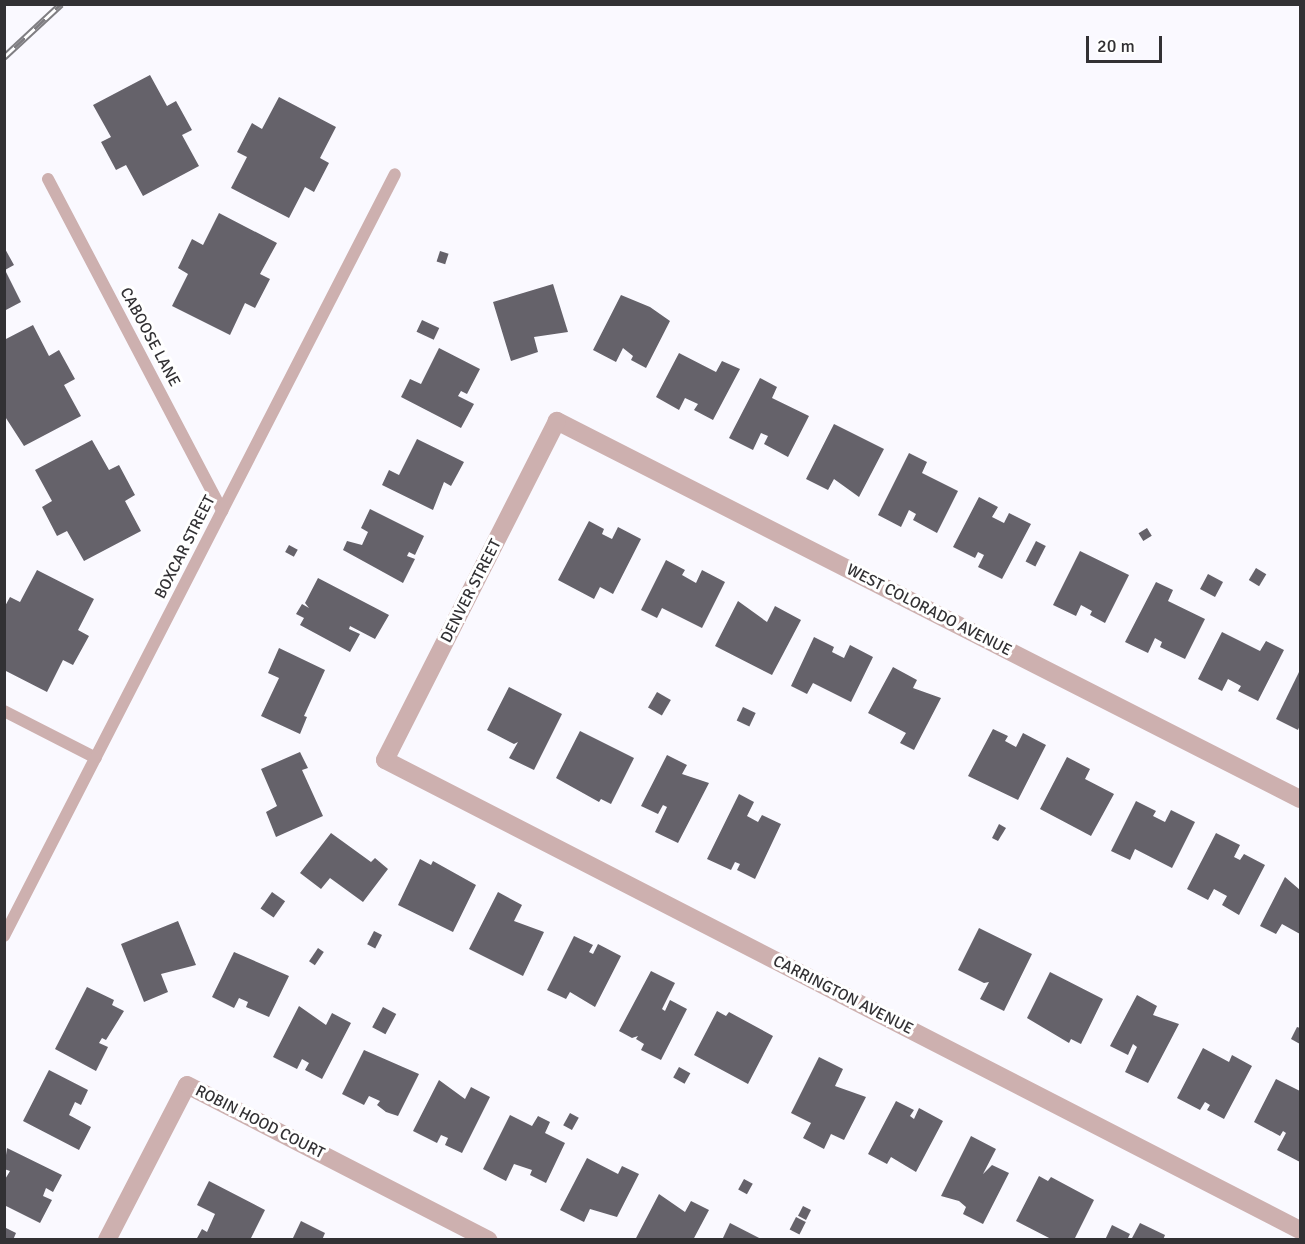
<!DOCTYPE html>
<html>
<head>
<meta charset="utf-8">
<style>
	body { margin:0 }
	#map { position:relative; width:1305px; height:1244px; overflow:hidden; background:#faf9ff; font-family:Signika,sans-serif }
	div>[style] { position:absolute }
	.building>* { inset:0; background:#65626a; transform-origin:0 0 }
	.lane>* { height:12px; margin:-6px; padding:0 6px; transform-origin:6px; border-radius:6px; background:#cdb0af }
	.street>* { height:18px; margin:-9px; padding:0 9px; transform-origin:9px; border-radius:9px; background:#cdb0af }
	.rail>* { height:7px; margin-top:-3.5px; transform-origin:0; background:repeating-linear-gradient(90deg,#fff 0 14px,#7f7e82 0 28px); box-sizing:border-box; border-block:2px solid #7f7e82 }
	span { translate:-50% -50%; white-space:nowrap; text-align:center; line-height:1.15; -webkit-text-stroke:6px #fff; paint-order:stroke }
	.street-label { font-size:16px; color:#323134 }
	.frame { position:absolute; inset:0; border:6px solid #323134; pointer-events:none }
	.scale { position:absolute; left:1086px; top:36px; width:76px; height:27px; box-sizing:border-box; border:3px solid #323134; border-top:0; padding-left:8px; font-size:18px; line-height:21px; white-space:nowrap; color:#323134; -webkit-text-stroke:4px #fff; paint-order:stroke }
</style>
</head>
<body>
<div id="map">
	<div class="building">
		<div style="clip-path:polygon(150px 75px,167px 106px,176px 101px,192px 130px,182px 135px,199px 166px,143px 196px,126px 165px,116px 170px,101px 142px,111px 137px,93px 105px)"></div>
		<div style="clip-path:polygon(279px 97px,336px 127px,320px 158px,329px 163px,314px 192px,305px 187px,289px 218px,231px 188px,247px 157px,237px 152px,252px 123px,262px 129px)"></div>
		<div style="clip-path:polygon(219px 213px,277px 243px,260px 274px,270px 279px,255px 308px,245px 303px,230px 335px,172px 306px,188px 274px,178px 268px,192px 239px,203px 245px)"></div>
		<div style="clip-path:polygon(4px 247px,14px 265px,5px 270px,21px 302px,4px 311px)"></div>
		<div style="left:440px;top:251px;width:9px;height:11px;rotate:18deg"></div>
		<div style="clip-path:polygon(553px 284px,568px 332px,534px 337px,538px 352px,511px 361px,493px 302px)"></div>
		<div style="clip-path:polygon(621px 295px,650px 307px,670px 321px,646px 368px,631px 360px,633px 356px,623px 348px,616px 362px,593px 350px)"></div>
		<div style="left:422px;top:320px;width:19px;height:13px;rotate:25deg"></div>
		<div style="clip-path:polygon(33px 325px,49px 356px,59px 350px,75px 379px,64px 385px,81px 416px,24px 446px,4px 415px,4px 340px)"></div>
		<div style="clip-path:polygon(439px 348px,480px 369px,467px 394px,461px 391px,458px 396px,474px 404px,461px 428px,401px 397px,410px 379px,421px 384px)"></div>
		<div style="clip-path:polygon(679px 353px,716px 372px,722px 361px,740px 369px,713px 420px,694px 410px,698px 404px,685px 398px,679px 410px,656px 397px)"></div>
		<div style="clip-path:polygon(760px 378px,777px 387px,772px 398px,809px 416px,788px 457px,764px 444px,768px 436px,761px 433px,753px 450px,729px 438px)"></div>
		<div style="clip-path:polygon(834px 424px,884px 449px,859px 497px,834px 479px,828px 490px,806px 479px)"></div>
		<div style="clip-path:polygon(417px 439px,464px 462px,451px 486px,444px 482px,433px 510px,382px 485px,389px 470px,399px 475px)"></div>
		<div style="clip-path:polygon(92px 440px,109px 470px,119px 465px,135px 495px,125px 501px,141px 531px,84px 561px,67px 531px,57px 536px,42px 507px,52px 501px,35px 470px)"></div>
		<div style="clip-path:polygon(909px 453px,927px 462px,922px 473px,958px 491px,937px 533px,913px 520px,916px 514px,909px 510px,901px 527px,878px 515px)"></div>
		<div style="clip-path:polygon(979px 497px,998px 507px,992px 517px,1004px 523px,1009px 513px,1031px 524px,1002px 579px,978px 567px,984px 555px,978px 552px,975px 558px,953px 547px)"></div>
		<div style="clip-path:polygon(370px 509px,424px 536px,415px 555px,409px 552px,407px 556px,415px 559px,403px 583px,343px 550px,347px 541px,362px 545px,368px 532px,361px 528px)"></div>
		<div style="clip-path:polygon(589px 521px,604px 529px,602px 534px,612px 539px,618px 527px,641px 539px,613px 594px,600px 587px,594px 599px,558px 580px)"></div>
		<div style="left:1147px;top:528px;width:9px;height:10px;rotate:58deg"></div>
		<div style="left:1036px;top:541px;width:11px;height:23px;rotate:27deg"></div>
		<div style="left:289px;top:545px;width:10px;height:8px;rotate:29deg"></div>
		<div style="clip-path:polygon(1080px 551px,1129px 575px,1105px 623px,1090px 615px,1092px 611px,1081px 605px,1076px 616px,1053px 605px)"></div>
		<div style="clip-path:polygon(666px 560px,685px 570px,682px 575px,696px 583px,702px 570px,725px 582px,702px 628px,662px 608px,657px 618px,641px 610px)"></div>
		<div style="left:1256px;top:568px;width:12px;height:14px;rotate:31deg"></div>
		<div style="clip-path:polygon(37px 570px,94px 599px,78px 630px,89px 636px,73px 665px,63px 660px,47px 692px,4px 670px,4px 608px,10px 597px,20px 602px)"></div>
		<div style="left:1208px;top:574px;width:17px;height:17px;rotate:28deg"></div>
		<div style="clip-path:polygon(318px 578px,389px 615px,375px 639px,350px 626px,349px 629px,360px 634px,350px 652px,300px 625px,304px 618px,296px 614px,302px 604px,309px 608px,305px 603px)"></div>
		<div style="clip-path:polygon(1156px 582px,1173px 590px,1168px 601px,1205px 619px,1185px 659px,1160px 647px,1162px 642px,1155px 638px,1148px 653px,1125px 642px)"></div>
		<div style="clip-path:polygon(738px 601px,767px 622px,775px 606px,801px 620px,772px 675px,715px 646px)"></div>
		<div style="clip-path:polygon(1222px 632px,1260px 651px,1266px 641px,1284px 650px,1258px 701px,1238px 691px,1241px 686px,1228px 679px,1222px 691px,1198px 679px)"></div>
		<div style="clip-path:polygon(814px 637px,834px 647px,832px 652px,844px 658px,850px 645px,873px 657px,851px 702px,813px 683px,807px 694px,791px 686px)"></div>
		<div style="clip-path:polygon(279px 648px,325px 670px,304px 716px,307px 717px,300px 734px,261px 716px,279px 678px,268px 673px)"></div>
		<div style="clip-path:polygon(893px 667px,917px 680px,913px 688px,941px 698px,914px 750px,900px 743px,906px 733px,868px 713px)"></div>
		<div style="clip-path:polygon(1300px 670px,1300px 725px,1298px 730px,1276px 719px)"></div>
		<div style="clip-path:polygon(509px 687px,562px 714px,534px 770px,509px 758px,518px 742px,514px 744px,487px 730px)"></div>
		<div style="left:657px;top:692px;width:16px;height:18px;rotate:30deg"></div>
		<div style="left:743px;top:707px;width:14px;height:15px;rotate:25deg"></div>
		<div style="clip-path:polygon(993px 729px,1008px 736px,1005px 741px,1016px 747px,1023px 733px,1046px 745px,1018px 800px,968px 776px)"></div>
		<div style="clip-path:polygon(580px 731px,634px 758px,611px 804px,601px 799px,599px 802px,556px 778px)"></div>
		<div style="clip-path:polygon(300px 752px,308px 768px,302px 770px,323px 816px,276px 837px,266px 812px,277px 806px,261px 769px)"></div>
		<div style="clip-path:polygon(667px 755px,687px 765px,682px 774px,709px 783px,678px 843px,655px 832px,667px 807px,663px 805px,658px 814px,641px 806px)"></div>
		<div style="clip-path:polygon(1067px 757px,1090px 769px,1085px 779px,1114px 794px,1091px 836px,1040px 809px)"></div>
		<div style="clip-path:polygon(739px 794px,754px 802px,747px 816px,758px 822px,762px 815px,781px 824px,755px 879px,737px 870px,740px 864px,735px 862px,731px 870px,707px 859px)"></div>
		<div style="clip-path:polygon(1136px 801px,1156px 811px,1153px 816px,1165px 822px,1171px 810px,1195px 822px,1172px 868px,1135px 849px,1130px 860px,1111px 851px)"></div>
		<div style="clip-path:polygon(999px 824px,1006px 828px,998px 841px,992px 838px)"></div>
		<div style="clip-path:polygon(331px 833px,371px 862px,375px 858px,388px 869px,363px 902px,330px 878px,321px 889px,300px 873px)"></div>
		<div style="clip-path:polygon(1216px 833px,1240px 845px,1234px 857px,1240px 860px,1244px 854px,1265px 865px,1239px 915px,1222px 905px,1227px 896px,1214px 889px,1208px 900px,1187px 889px)"></div>
		<div style="clip-path:polygon(420px 859px,431px 865px,433px 861px,476px 885px,453px 932px,398px 905px)"></div>
		<div style="clip-path:polygon(1285px 877px,1300px 890px,1300px 934px,1282px 924px,1276px 934px,1260px 926px)"></div>
		<div style="left:272px;top:892px;width:16px;height:20px;rotate:35deg"></div>
		<div style="clip-path:polygon(498px 892px,522px 905px,514px 921px,544px 932px,523px 976px,469px 949px)"></div>
		<div style="clip-path:polygon(178px 921px,196px 965px,161px 974px,168px 992px,144px 1002px,121px 944px)"></div>
		<div style="clip-path:polygon(979px 928px,1032px 954px,1004px 1011px,980px 999px,989px 982px,984px 983px,958px 970px)"></div>
		<div style="left:374px;top:931px;width:9px;height:15px;rotate:27deg"></div>
		<div style="clip-path:polygon(574px 936px,593px 945px,589px 952px,593px 954px,598px 944px,621px 956px,595px 1007px,570px 992px,566px 999px,547px 990px)"></div>
		<div style="left:318px;top:948px;width:7px;height:16px;rotate:34deg"></div>
		<div style="clip-path:polygon(234px 952px,289px 976px,269px 1017px,246px 1007px,248px 1002px,239px 998px,234px 1008px,212px 997px)"></div>
		<div style="clip-path:polygon(651px 971px,675px 983px,662px 1009px,665px 1011px,670px 1000px,687px 1009px,661px 1060px,641px 1050px,644px 1044px,636px 1039px,638px 1036px,632px 1038px,619px 1031px)"></div>
		<div style="clip-path:polygon(1050px 972px,1103px 999px,1081px 1044px,1071px 1039px,1069px 1043px,1027px 1018px)"></div>
		<div style="clip-path:polygon(87px 987px,114px 1000px,112px 1005px,124px 1011px,106px 1040px,102px 1038px,99px 1043px,108px 1047px,96px 1071px,55px 1049px)"></div>
		<div style="clip-path:polygon(1137px 995px,1157px 1006px,1153px 1015px,1179px 1024px,1148px 1083px,1125px 1072px,1137px 1047px,1133px 1044px,1128px 1055px,1110px 1046px)"></div>
		<div style="clip-path:polygon(299px 1006px,326px 1025px,332px 1013px,351px 1023px,322px 1079px,305px 1070px,309px 1063px,302px 1059px,297px 1069px,273px 1057px)"></div>
		<div style="left:383px;top:1007px;width:15px;height:23px;rotate:28deg"></div>
		<div style="clip-path:polygon(717px 1011px,726px 1016px,729px 1012px,773px 1036px,748px 1084px,694px 1055px)"></div>
		<div style="clip-path:polygon(1297px 1027px,1300px 1028px,1300px 1044px,1291px 1039px)"></div>
		<div style="clip-path:polygon(1203px 1048px,1229px 1062px,1232px 1055px,1252px 1066px,1224px 1119px,1207px 1110px,1210px 1105px,1205px 1102px,1200px 1110px,1177px 1098px)"></div>
		<div style="clip-path:polygon(364px 1050px,419px 1074px,398px 1116px,386px 1112px,377px 1105px,380px 1101px,369px 1096px,364px 1105px,342px 1094px)"></div>
		<div style="clip-path:polygon(819px 1057px,843px 1069px,835px 1086px,866px 1097px,844px 1140px,831px 1134px,824px 1149px,803px 1138px,811px 1123px,791px 1113px)"></div>
		<div style="left:679px;top:1067px;width:13px;height:12px;rotate:29deg"></div>
		<div style="clip-path:polygon(49px 1070px,88px 1090px,81px 1105px,75px 1102px,69px 1115px,91px 1127px,79px 1150px,23px 1121px)"></div>
		<div style="clip-path:polygon(1276px 1079px,1300px 1091px,1300px 1162px,1277px 1150px,1286px 1133px,1283px 1131px,1280px 1136px,1254px 1122px)"></div>
		<div style="clip-path:polygon(439px 1080px,465px 1099px,471px 1087px,490px 1097px,462px 1153px,445px 1145px,448px 1138px,441px 1135px,437px 1143px,413px 1131px)"></div>
		<div style="clip-path:polygon(896px 1101px,914px 1110px,910px 1116px,914px 1119px,919px 1108px,943px 1121px,916px 1172px,891px 1157px,887px 1164px,868px 1154px)"></div>
		<div style="left:570px;top:1113px;width:10px;height:14px;rotate:29deg"></div>
		<div style="clip-path:polygon(510px 1115px,532px 1126px,538px 1116px,550px 1122px,545px 1133px,565px 1143px,546px 1183px,530px 1175px,532px 1170px,514px 1164px,506px 1181px,483px 1169px)"></div>
		<div style="clip-path:polygon(971px 1136px,996px 1149px,983px 1174px,992px 1165px,1009px 1173px,983px 1224px,963px 1214px,966px 1207px,959px 1201px,941px 1196px)"></div>
		<div style="clip-path:polygon(7px 1148px,62px 1175px,53px 1192px,46px 1188px,43px 1196px,52px 1200px,40px 1223px,4px 1205px,4px 1181px,10px 1171px,4px 1169px)"></div>
		<div style="clip-path:polygon(587px 1158px,618px 1174px,622px 1166px,639px 1174px,617px 1217px,590px 1209px,584px 1222px,560px 1210px)"></div>
		<div style="clip-path:polygon(1039px 1176px,1048px 1181px,1051px 1177px,1094px 1200px,1074px 1240px,1053px 1240px,1016px 1221px)"></div>
		<div style="left:744px;top:1179px;width:10px;height:12px;rotate:29deg"></div>
		<div style="clip-path:polygon(209px 1181px,265px 1210px,250px 1240px,196px 1240px,202px 1229px,207px 1232px,215px 1214px,197px 1205px)"></div>
		<div style="clip-path:polygon(659px 1194px,685px 1212px,691px 1201px,709px 1210px,693px 1240px,635px 1240px)"></div>
		<div style="left:803px;top:1206px;width:9px;height:11px;rotate:27deg"></div>
		<div style="left:796px;top:1217px;width:11px;height:14px;rotate:27deg"></div>
		<div style="clip-path:polygon(301px 1221px,325px 1233px,322px 1240px,292px 1240px)"></div>
		<div style="clip-path:polygon(730px 1223px,763px 1240px,722px 1240px)"></div>
		<div style="clip-path:polygon(1140px 1223px,1165px 1235px,1163px 1240px,1131px 1240px)"></div>
		<div style="clip-path:polygon(1112px 1225px,1130px 1234px,1127px 1240px,1105px 1240px)"></div>
		<div style="clip-path:polygon(4px 1227px,16px 1233px,13px 1240px,4px 1240px)"></div>
	</div>
	<div class="lane">
		<div style="left:48px;top:179px;width:375px;rotate:62.3deg"></div>
		<div style="left:4px;top:711px;width:103px;rotate:27.1deg"></div>
		<div style="left:4px;top:936px;width:856px;rotate:-62.84deg"></div>
	</div>
	<div class="street">
		<div style="left:1300px;top:799px;width:834px;rotate:-153.04deg"></div>
		<div style="left:557px;top:421px;width:380px;rotate:116.9deg"></div>
		<div style="left:385px;top:760px;width:1029px;rotate:27.19deg"></div>
		<div style="left:107px;top:1240px;width:174px;rotate:-62.7deg"></div>
		<div style="left:187px;top:1085px;width:339px;rotate:27.2deg"></div>
	</div>
	<div class="rail">
		<div style="left:4px;top:57px;width:78px;rotate:-42.9deg"></div>
	</div>
	<div class="street-label">
		<span style="left:150px;top:337px;rotate:62deg">CABOOSE LANE</span>
		<span style="left:185px;top:547px;rotate:-63deg">BOXCAR STREET</span>
		<span style="left:471px;top:591px;rotate:-63deg">DENVER STREET</span>
		<span style="left:929px;top:610px;rotate:27deg">WEST COLORADO AVENUE</span>
		<span style="left:843px;top:995px;rotate:27deg">CARRINGTON AVENUE</span>
		<span style="left:260px;top:1122px;rotate:27deg">ROBIN HOOD COURT</span>
	</div>
	<div class="frame"></div>
	<div class="scale">20 m</div>
</div>
</body>
</html>
